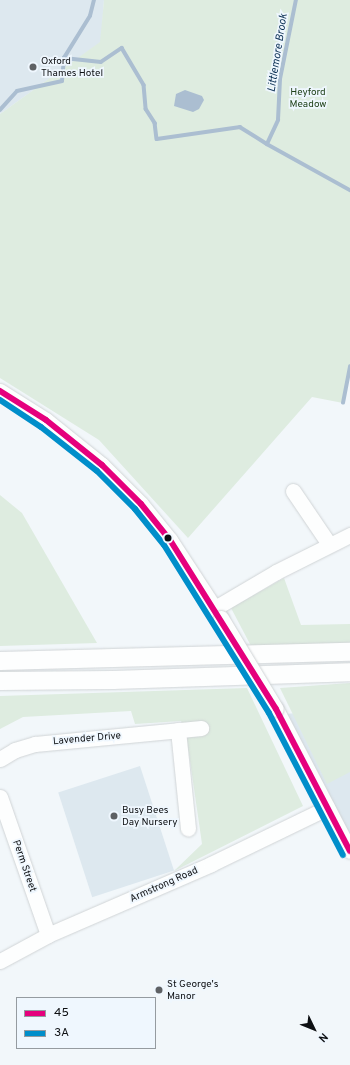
<!DOCTYPE html>
<html>
<head>
<meta charset="utf-8">
<style>
	body { margin:0 }
	#map { position:relative; width:350px; height:1065px; overflow:hidden; background:#f2f7fa; font-family:Overpass,sans-serif }
	div>[style] { position:absolute }
	.built>* { inset:0; background:#dde8ef; transform-origin:0 0 }
	.green>* { inset:0; background:#deece0 }
	.water>* { inset:0; background:#abbed1 }
	.stream>* { height:3.5px; margin:-1.75px; padding:0 1.75px; transform-origin:1.75px; border-radius:1.75px; background:#abbed1 }
	.roads { filter:drop-shadow(0 0 1px #d0d4d6) drop-shadow(0 0 1px #d0d4d6) }
	.minor>* { height:15px; margin:-7.5px; padding:0 7.5px; transform-origin:7.5px; border-radius:7.5px; background:#fdfefe }
	.major>* { height:18px; margin:-9px; padding:0 9px; transform-origin:9px; border-radius:9px; background:#fdfefe }
	.bridges { filter:drop-shadow(0 0 1px #d0d4d6) drop-shadow(0 0 1px #d0d4d6) }
	.minor-bridge>* { height:15px; margin:-7.5px; padding:0 7.5px; transform-origin:7.5px; border-radius:7.5px; background:#fdfefe }
	.bus-1>* { height:6px; margin:-3px; padding:0 3px; transform-origin:3px; border-radius:3px; background:#e5007d }
	.bus-2>* { height:6px; margin:-3px; padding:0 3px; transform-origin:3px; border-radius:3px; background:#008eca }
	.dots>* { width:11px; height:11px; translate:-50% -50%; box-sizing:border-box; border:2px solid #eff7fe; border-radius:50% }
	span { translate:-50% -50%; white-space:nowrap; text-align:center; line-height:1.15; -webkit-text-stroke:3.5px #eff7fe; paint-order:stroke }
	.poi-label { font-size:10px; color:#0e1013 }
	.left { translate:0 -50%; text-align:left }
	.park-label { font-size:10px; color:#20421a }
	.street-label { font-size:10px; color:#0e1013 }
	.water-label { font-size:11px; color:#0a2f53; font-style:italic }
	.legend { position:absolute; left:16px; top:997px; width:140px; height:52px; box-sizing:border-box; background:#eff7fe; border:1px solid #959ba0; margin:0; padding:5px 7px; list-style:none; font-size:12px; color:#0e1013 }
	.legend li { display:flex; align-items:center; gap:8px; height:20px }
	.legend b { width:20px; border:1px solid #959ba0 }
	.north { position:absolute; left:294px; top:1009px; width:40px; height:40px; -webkit-text-stroke:3px #eff7fe; paint-order:stroke; rotate:133deg; font-size:11px; font-weight:700; line-height:16px; text-align:center; color:#0e1013 }
	.north::after { content:''; display:block; margin:auto; width:14px; height:18px; background:#0e1013; clip-path:polygon(50% 0,100% 100%,50% 72%,0 100%) }
</style>
</head>
<body>
<div id="map">
	<div class="built">
		<div style="clip-path:polygon(0 0,104px 0,101px 42px,0 114px)"></div>
		<div style="clip-path:polygon(350px 708px,350px 834px,338px 816px,286px 714px)"></div>
		<div style="left:140px;top:766px;width:110px;height:86px;rotate:72deg"></div>
	</div>
	<div class="green">
		<div style="clip-path:polygon(104px 0,350px 0,350px 372px,343px 403px,312px 397px,188px 538px,99px 440px,0 378px,0 114px,100px 42px)"></div>
		<div style="clip-path:polygon(0 495px,22px 513px,97px 643px,0 646px)"></div>
		<div style="clip-path:polygon(284px 578px,301px 625px,350px 624px,350px 643px,251px 646px,231px 608px)"></div>
		<div style="clip-path:polygon(350px 683px,350px 772px,327px 784px,280px 688px)"></div>
		<div style="clip-path:polygon(247px 688px,303px 806px,174px 871px,202px 844px,189px 754px,181px 721px,135px 724px,131px 711px,23px 717px,0 729px,0 696px)"></div>
	</div>
	<div class="water">
		<div style="clip-path:polygon(185px 90px,202px 96px,204px 100px,199px 109px,193px 112px,174px 106px,176px 94px)"></div>
	</div>
	<div class="stream">
		<div style="left:64px;top:58px;width:49px;rotate:-58.2deg"></div>
		<div style="left:90px;top:16px;width:16px;rotate:-76deg"></div>
		<div style="left:0;top:110px;width:25px;rotate:-48deg"></div>
		<div style="left:17px;top:91px;width:46px;rotate:-12.5deg"></div>
		<div style="left:62px;top:81px;width:23px;rotate:-85deg"></div>
		<div style="left:64px;top:58px;width:37px;rotate:6deg"></div>
		<div style="left:101px;top:62px;width:25px;rotate:-34deg"></div>
		<div style="left:122px;top:48px;width:43px;rotate:59.3deg"></div>
		<div style="left:144px;top:85px;width:24px;rotate:85deg"></div>
		<div style="left:146px;top:109px;width:17px;rotate:57deg"></div>
		<div style="left:155px;top:123px;width:16px;rotate:83deg"></div>
		<div style="left:157px;top:139px;width:84px;rotate:-8.2deg"></div>
		<div style="left:240px;top:127px;width:32px;rotate:32deg"></div>
		<div style="left:267px;top:144px;width:26px;rotate:-65deg"></div>
		<div style="left:278px;top:120px;width:41px;rotate:-87.2deg"></div>
		<div style="left:280px;top:79px;width:81px;rotate:-78.6deg"></div>
		<div style="left:267px;top:144px;width:95px;rotate:29deg"></div>
		<div style="left:343px;top:403px;width:37px;rotate:-79deg"></div>
	</div>
	<div class="roads">
		<div class="minor">
			<div style="left:0;top:391px;width:54px;rotate:32.2deg"></div>
			<div style="left:46px;top:420px;width:72px;rotate:38.8deg"></div>
			<div style="left:102px;top:465px;width:55px;rotate:45deg"></div>
			<div style="left:141px;top:504px;width:46px;rotate:51.1deg"></div>
			<div style="left:170px;top:540px;width:93px;rotate:56.8deg"></div>
			<div style="left:293px;top:491px;width:64px;rotate:55.8deg"></div>
			<div style="left:215px;top:608px;width:71px;rotate:-30.5deg"></div>
			<div style="left:276px;top:572px;width:83px;rotate:-26.6deg"></div>
			<div style="left:276px;top:709px;width:160px;rotate:62.5deg"></div>
			<div style="left:178px;top:730px;width:99px;rotate:84.2deg"></div>
			<div style="left:0;top:759px;width:17px;rotate:-31deg"></div>
			<div style="left:15px;top:750px;width:21px;rotate:-17deg"></div>
			<div style="left:35px;top:744px;width:167px;rotate:-5.5deg"></div>
			<div style="left:0;top:797px;width:146px;rotate:70.8deg"></div>
			<div style="left:0;top:961px;width:55px;rotate:-28.4deg"></div>
			<div style="left:48px;top:935px;width:178px;rotate:-23.5deg"></div>
			<div style="left:211px;top:864px;width:129px;rotate:-25.8deg"></div>
		</div>
		<div class="major">
			<div style="left:0;top:661px;width:350px;rotate:-1.5deg"></div>
			<div style="left:0;top:681px;width:113px;rotate:-0.5deg"></div>
			<div style="left:113px;top:680px;width:237px;rotate:-1.9deg"></div>
		</div>
	</div>
	<div class="bridges">
		<div class="minor-bridge">
			<div style="left:221px;top:618px;width:106px;rotate:58.9deg"></div>
		</div>
	</div>
	<div class="bus-1">
		<div style="left:0;top:391px;width:54px;rotate:32.2deg"></div>
		<div style="left:46px;top:420px;width:72px;rotate:38.8deg"></div>
		<div style="left:102px;top:465px;width:55px;rotate:45deg"></div>
		<div style="left:141px;top:504px;width:46px;rotate:51.1deg"></div>
		<div style="left:170px;top:540px;width:199px;rotate:57.9deg"></div>
		<div style="left:276px;top:709px;width:160px;rotate:62.5deg"></div>
	</div>
	<div class="bus-2">
		<div style="left:0;top:400px;width:49px;rotate:33.4deg"></div>
		<div style="left:41px;top:427px;width:71px;rotate:38.2deg"></div>
		<div style="left:97px;top:471px;width:54px;rotate:45deg"></div>
		<div style="left:135px;top:509px;width:46px;rotate:51.1deg"></div>
		<div style="left:164px;top:545px;width:198px;rotate:58deg"></div>
		<div style="left:269px;top:713px;width:160px;rotate:62.5deg"></div>
	</div>
	<div class="dots">
		<div style="left:33px;top:67px;background:#5e6164"></div>
		<div style="left:168px;top:538px;background:#0e1013"></div>
		<div style="left:114px;top:816px;background:#5e6164"></div>
		<div style="left:159px;top:990px;background:#5e6164"></div>
	</div>
	<div class="poi-label">
		<span class="left" style="left:41px;top:67px">Oxford<br>Thames Hotel</span>
		<span class="left" style="left:122px;top:816px">Busy Bees<br>Day Nursery</span>
		<span class="left" style="left:167px;top:990px">St George's<br>Manor</span>
	</div>
	<div class="park-label">
		<span style="left:308px;top:98px">Heyford<br>Meadow</span>
	</div>
	<div class="street-label">
		<span style="left:87px;top:739px;rotate:-5deg">Lavender Drive</span>
		<span style="left:24px;top:866px;rotate:71deg">Perm Street</span>
		<span style="left:164px;top:885px;rotate:-24deg">Armstrong Road</span>
	</div>
	<div class="water-label">
		<span style="left:278px;top:53px;rotate:-81deg">Littlemore Brook</span>
	</div>
	<ul class="legend">
	<li><b style="height:5px;background:#e5007d"></b>45</li>
	<li><b style="height:5px;background:#008eca"></b>3A</li>
	</ul>
	<div class="north">N</div>
</div>
</body>
</html>
